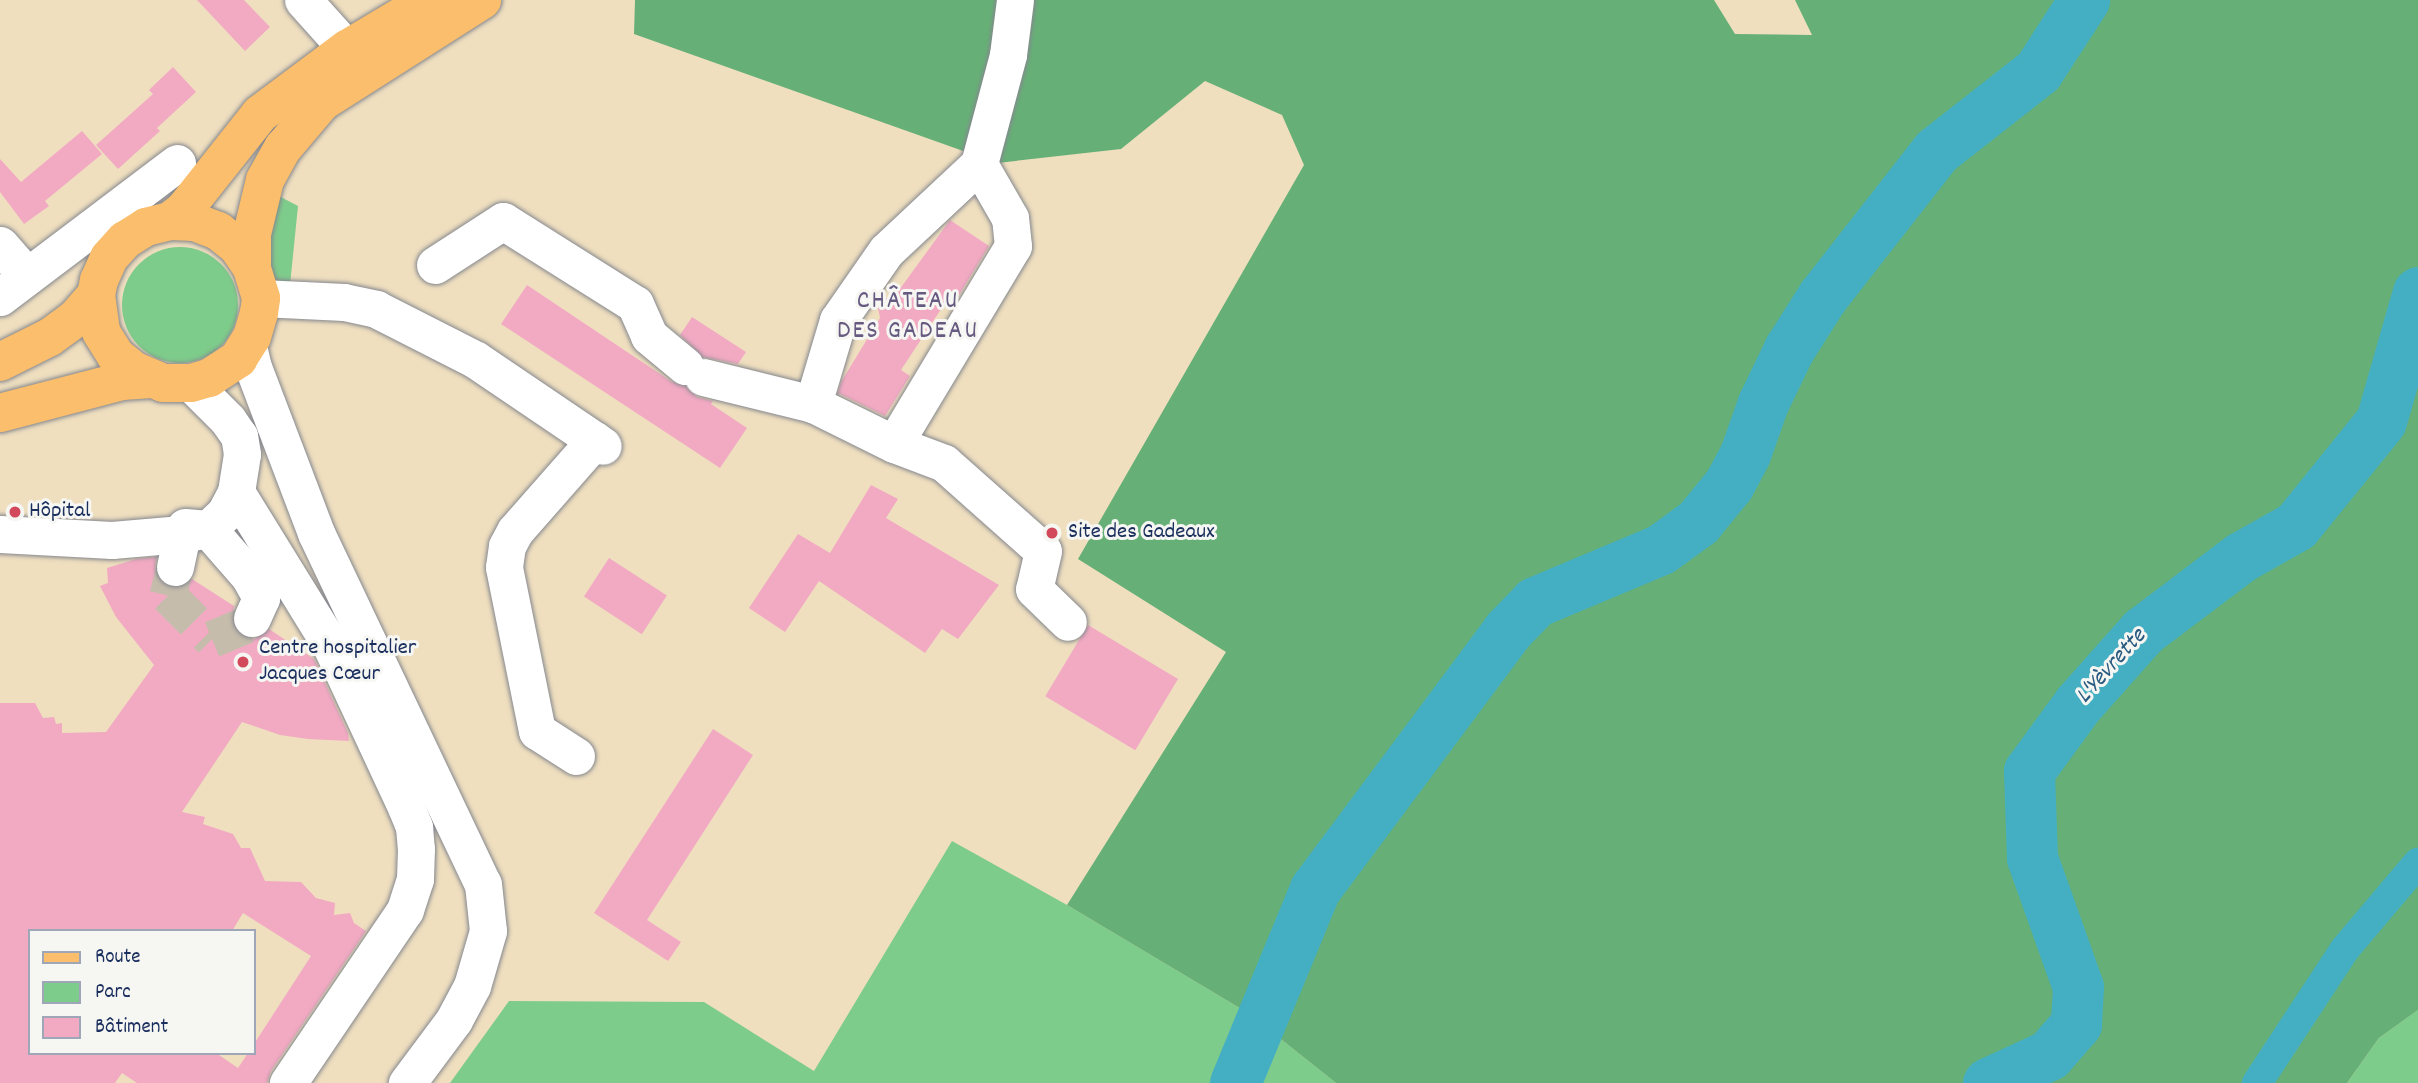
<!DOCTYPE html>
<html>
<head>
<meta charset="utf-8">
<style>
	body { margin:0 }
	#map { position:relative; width:2418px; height:1083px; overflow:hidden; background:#efdfbf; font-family:Dekko,sans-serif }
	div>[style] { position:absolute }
	.green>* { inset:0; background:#7ecc8b }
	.round { border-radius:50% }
	.forest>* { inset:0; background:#66b077 }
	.canal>* { height:30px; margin:-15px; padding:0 15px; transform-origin:15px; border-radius:15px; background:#44aec3 }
	.river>* { height:51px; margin:-25.5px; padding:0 25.5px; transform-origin:25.5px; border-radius:25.5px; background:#44aec3 }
	.building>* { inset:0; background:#f2aac3; transform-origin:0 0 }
	.minor-tunnel>* { height:37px; margin-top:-18.5px; transform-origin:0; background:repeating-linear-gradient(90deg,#c5bcac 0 37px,transparent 0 55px) }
	.roads { filter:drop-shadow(0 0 2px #85878e) drop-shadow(0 0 2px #85878e) }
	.minor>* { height:37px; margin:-18.5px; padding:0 18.5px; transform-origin:18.5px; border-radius:18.5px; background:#fff }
	.major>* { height:38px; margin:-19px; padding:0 19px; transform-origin:19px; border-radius:19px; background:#fabe6d }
	.dots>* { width:19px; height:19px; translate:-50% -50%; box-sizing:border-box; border:4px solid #f6f6f2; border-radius:50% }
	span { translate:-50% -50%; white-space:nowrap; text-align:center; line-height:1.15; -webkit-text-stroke:6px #f6f6f2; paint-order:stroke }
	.poi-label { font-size:23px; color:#1b2f5e }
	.left { translate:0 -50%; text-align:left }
	.water-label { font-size:24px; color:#295b81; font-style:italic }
	.quarter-label { font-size:26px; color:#665a81; letter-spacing:2px }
	.legend { position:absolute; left:28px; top:929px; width:228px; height:126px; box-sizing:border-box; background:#f6f6f2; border:2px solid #9ea6b7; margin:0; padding:9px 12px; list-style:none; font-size:21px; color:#1b2f5e }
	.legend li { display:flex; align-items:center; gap:14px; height:35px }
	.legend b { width:35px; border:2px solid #9ea6b7 }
</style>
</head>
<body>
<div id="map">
	<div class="green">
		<div style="clip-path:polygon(275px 194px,298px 206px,290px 285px,273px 284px,266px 251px)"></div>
		<div class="round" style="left:122px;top:247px;width:116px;height:116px"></div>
		<div style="clip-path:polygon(952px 841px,1067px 905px,1248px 1013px,1336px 1083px,450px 1083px,509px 1001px,704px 1002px,814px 1071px)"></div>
		<div style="clip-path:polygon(2418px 1010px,2418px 1083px,2347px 1083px,2379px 1038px)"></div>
	</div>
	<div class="forest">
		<div style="clip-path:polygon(635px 0,1714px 0,1735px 34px,1812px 35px,1795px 0,2418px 0,2418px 1010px,2379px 1038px,2347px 1083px,1336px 1083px,1248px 1013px,1067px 905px,1226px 652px,1078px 559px,1304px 165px,1282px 115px,1205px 81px,1121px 149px,997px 163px,634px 34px)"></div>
	</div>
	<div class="canal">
		<div style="left:2257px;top:1083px;width:160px;rotate:-56.7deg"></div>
		<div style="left:2345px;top:949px;width:113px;rotate:-49.7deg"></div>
	</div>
	<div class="river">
		<div style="left:1235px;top:1083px;width:210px;rotate:-67.6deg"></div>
		<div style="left:1315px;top:889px;width:322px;rotate:-53.3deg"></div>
		<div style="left:1507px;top:631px;width:40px;rotate:-46deg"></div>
		<div style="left:1535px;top:602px;width:137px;rotate:-22.8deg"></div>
		<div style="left:1661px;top:549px;width:46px;rotate:-36.1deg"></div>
		<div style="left:1698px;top:522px;width:49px;rotate:-50.8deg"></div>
		<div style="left:1729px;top:484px;width:34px;rotate:-62deg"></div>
		<div style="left:1745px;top:454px;width:54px;rotate:-70.6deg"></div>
		<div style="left:1763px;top:403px;width:60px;rotate:-64.3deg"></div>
		<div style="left:1789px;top:349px;width:62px;rotate:-57.6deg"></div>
		<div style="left:1822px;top:297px;width:185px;rotate:-52deg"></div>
		<div style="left:1936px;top:151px;width:130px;rotate:-38.1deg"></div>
		<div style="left:2038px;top:71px;width:85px;rotate:-57.1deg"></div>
		<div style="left:1988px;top:1083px;width:67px;rotate:-24.7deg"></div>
		<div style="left:2049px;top:1055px;width:41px;rotate:-48.9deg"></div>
		<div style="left:2076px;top:1024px;width:37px;rotate:-87deg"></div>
		<div style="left:2078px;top:987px;width:137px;rotate:-109.6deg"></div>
		<div style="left:2032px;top:858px;width:87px;rotate:-92deg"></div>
		<div style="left:2029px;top:771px;width:83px;rotate:-53.8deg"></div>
		<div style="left:2078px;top:704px;width:98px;rotate:-48.3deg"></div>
		<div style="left:2143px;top:631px;width:123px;rotate:-37.1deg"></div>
		<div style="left:2241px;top:557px;width:63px;rotate:-29.4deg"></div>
		<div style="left:2296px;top:526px;width:135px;rotate:-51deg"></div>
		<div style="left:2381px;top:421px;width:134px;rotate:-74deg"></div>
	</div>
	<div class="building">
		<div style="clip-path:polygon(197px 0,244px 0,270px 27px,245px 51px)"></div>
		<div style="clip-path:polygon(173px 67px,196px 92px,157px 128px,160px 131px,118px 169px,96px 145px,153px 94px,149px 90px)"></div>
		<div style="clip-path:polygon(82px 131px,102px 154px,45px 201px,49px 206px,24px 224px,0 192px,0 159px,21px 182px)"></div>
		<div style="clip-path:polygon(950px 220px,989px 246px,956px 300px,949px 297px,901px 370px,910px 376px,885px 416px,838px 393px,841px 382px,880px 318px,878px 308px,881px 299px,894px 297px)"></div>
		<div style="clip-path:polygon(527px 285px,672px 382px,685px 386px,697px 397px,713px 401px,711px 404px,747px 428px,720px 468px,501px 324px)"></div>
		<div style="clip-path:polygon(692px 317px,746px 352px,738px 364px,703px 357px,680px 335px)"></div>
		<div style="clip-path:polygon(871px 485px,898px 499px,886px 518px,999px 585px,958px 639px,942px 629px,925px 653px,819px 581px,785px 632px,749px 608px,798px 534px,830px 553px)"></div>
		<div style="clip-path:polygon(evenodd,156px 557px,155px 573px,162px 583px,170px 587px,181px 587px,192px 579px,234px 606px,231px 621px,235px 631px,243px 637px,255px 639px,269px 629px,314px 659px,348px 733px,349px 741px,308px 739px,280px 735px,242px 722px,182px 812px,205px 817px,203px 824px,233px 834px,241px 848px,250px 848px,265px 881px,301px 882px,316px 898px,335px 903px,334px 915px,350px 913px,354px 923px,366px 931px,271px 1071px,267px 1083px,137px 1083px,122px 1073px,115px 1083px,0 1083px,0 703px,35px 703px,43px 718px,54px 717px,56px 724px,62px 723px,62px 733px,106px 732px,154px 665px,116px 617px,100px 586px,108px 583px,107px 568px,136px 559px,156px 557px,243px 913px,311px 956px,254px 1044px,254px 1053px,248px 1053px,238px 1068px,216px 1053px,30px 1053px,30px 931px,232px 931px,243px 913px)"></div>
		<div style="left:609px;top:558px;width:69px;height:46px;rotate:33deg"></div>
		<div style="left:1088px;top:625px;width:105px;height:83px;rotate:31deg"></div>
		<div style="clip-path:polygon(713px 729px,753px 755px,647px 920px,681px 942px,668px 961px,594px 913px)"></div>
	</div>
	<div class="minor-tunnel">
		<div style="left:175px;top:567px;width:29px;rotate:104deg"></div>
		<div style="left:168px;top:595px;width:62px;rotate:45deg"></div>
		<div style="left:212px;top:639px;width:41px;rotate:-22.8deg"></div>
		<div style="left:250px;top:623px;width:5px;rotate:-68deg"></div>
	</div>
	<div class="roads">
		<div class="minor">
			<div style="left:303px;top:0;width:66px;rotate:48.1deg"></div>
			<div style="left:1015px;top:0;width:55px;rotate:97.3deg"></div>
			<div style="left:1008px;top:55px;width:113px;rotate:104.9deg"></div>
			<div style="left:979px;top:164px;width:127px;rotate:136.9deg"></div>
			<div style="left:886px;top:251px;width:84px;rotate:124.8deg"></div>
			<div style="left:838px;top:320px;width:88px;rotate:106.6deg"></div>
			<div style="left:813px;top:404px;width:90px;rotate:26.3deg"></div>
			<div style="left:894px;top:444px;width:53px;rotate:20.8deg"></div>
			<div style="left:944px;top:463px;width:132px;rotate:41.6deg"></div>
			<div style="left:1043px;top:551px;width:39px;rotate:103deg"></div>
			<div style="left:1034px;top:589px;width:47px;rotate:44.1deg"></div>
			<div style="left:0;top:245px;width:41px;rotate:48.9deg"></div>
			<div style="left:435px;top:265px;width:81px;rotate:-32.9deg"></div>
			<div style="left:503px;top:221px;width:156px;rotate:32.2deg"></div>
			<div style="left:635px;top:304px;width:35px;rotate:66deg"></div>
			<div style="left:649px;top:336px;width:47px;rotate:39.8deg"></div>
			<div style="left:0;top:297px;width:222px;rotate:-37.1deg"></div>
			<div style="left:261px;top:298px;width:83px;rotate:2.8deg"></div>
			<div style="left:344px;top:302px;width:33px;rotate:12deg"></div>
			<div style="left:376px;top:309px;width:112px;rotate:27deg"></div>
			<div style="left:476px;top:360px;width:153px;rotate:34.1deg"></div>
			<div style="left:248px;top:346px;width:22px;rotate:77deg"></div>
			<div style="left:253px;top:367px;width:178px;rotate:69.2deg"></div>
			<div style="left:316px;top:533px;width:389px;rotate:64.6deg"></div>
			<div style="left:483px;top:884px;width:47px;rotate:83.9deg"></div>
			<div style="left:488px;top:931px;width:57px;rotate:106.2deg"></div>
			<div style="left:472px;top:986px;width:38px;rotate:118deg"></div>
			<div style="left:454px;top:1020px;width:79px;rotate:126.7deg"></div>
			<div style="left:703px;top:377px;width:113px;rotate:13.8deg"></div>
			<div style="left:894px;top:444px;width:231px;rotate:-59deg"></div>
			<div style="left:1013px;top:246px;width:28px;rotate:-96deg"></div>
			<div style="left:1010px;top:218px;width:62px;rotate:-119.9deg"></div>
			<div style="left:236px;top:492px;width:181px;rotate:58.3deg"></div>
			<div style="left:331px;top:646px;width:178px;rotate:65deg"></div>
			<div style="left:406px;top:807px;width:22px;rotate:68deg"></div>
			<div style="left:414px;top:827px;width:22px;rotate:85deg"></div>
			<div style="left:416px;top:849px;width:30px;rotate:92deg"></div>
			<div style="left:415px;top:879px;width:33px;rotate:108deg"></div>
			<div style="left:405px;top:910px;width:209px;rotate:124.1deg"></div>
			<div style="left:185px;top:527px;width:23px;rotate:5deg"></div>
			<div style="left:208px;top:529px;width:62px;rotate:48.9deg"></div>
			<div style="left:249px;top:576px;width:25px;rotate:61deg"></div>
			<div style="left:261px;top:598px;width:22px;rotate:114deg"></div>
			<div style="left:0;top:534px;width:112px;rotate:3.1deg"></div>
			<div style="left:112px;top:540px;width:70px;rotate:-4.9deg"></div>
			<div style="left:182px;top:534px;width:26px;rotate:-11deg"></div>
			<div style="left:208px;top:529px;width:23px;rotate:-43deg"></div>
			<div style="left:225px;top:513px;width:24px;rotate:-62deg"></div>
			<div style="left:236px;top:492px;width:38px;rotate:-81deg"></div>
			<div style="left:242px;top:454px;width:18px;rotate:-99deg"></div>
			<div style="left:239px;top:436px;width:19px;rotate:-125deg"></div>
			<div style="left:228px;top:420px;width:52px;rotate:-135deg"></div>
			<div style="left:175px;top:567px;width:34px;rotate:-78deg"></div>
			<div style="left:576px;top:756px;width:46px;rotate:-147.3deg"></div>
			<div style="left:537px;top:731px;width:167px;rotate:-101.4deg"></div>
			<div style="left:504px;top:567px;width:21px;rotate:-82deg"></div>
			<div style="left:507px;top:546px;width:17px;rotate:-62deg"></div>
			<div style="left:515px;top:531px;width:121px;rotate:-48.7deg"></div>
		</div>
		<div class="major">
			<div style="left:170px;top:221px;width:18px;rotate:-38deg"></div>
			<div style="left:184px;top:210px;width:122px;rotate:-51.6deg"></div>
			<div style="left:260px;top:114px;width:109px;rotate:-36.8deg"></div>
			<div style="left:347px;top:49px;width:96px;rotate:-30.9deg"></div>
			<div style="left:252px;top:268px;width:25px;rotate:-124deg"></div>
			<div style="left:238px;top:247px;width:26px;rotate:-141deg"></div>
			<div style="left:218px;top:231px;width:25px;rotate:-159deg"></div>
			<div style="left:195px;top:222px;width:25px;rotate:-178deg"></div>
			<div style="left:170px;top:221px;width:25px;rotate:166deg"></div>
			<div style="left:146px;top:227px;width:25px;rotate:148deg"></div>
			<div style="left:125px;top:240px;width:24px;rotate:132deg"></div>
			<div style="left:109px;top:258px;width:24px;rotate:114deg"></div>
			<div style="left:99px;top:280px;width:15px;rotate:101deg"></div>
			<div style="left:96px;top:295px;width:37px;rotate:82deg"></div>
			<div style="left:101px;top:332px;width:28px;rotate:58deg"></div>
			<div style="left:116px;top:356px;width:22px;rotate:39deg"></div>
			<div style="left:133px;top:370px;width:33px;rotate:23deg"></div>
			<div style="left:163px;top:383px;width:28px"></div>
			<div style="left:191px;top:383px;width:19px;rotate:-16deg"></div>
			<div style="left:209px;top:378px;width:35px;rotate:-33deg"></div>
			<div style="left:238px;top:359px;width:26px;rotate:-58deg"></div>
			<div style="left:252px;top:337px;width:25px;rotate:-74deg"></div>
			<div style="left:259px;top:313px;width:15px;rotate:-82deg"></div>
			<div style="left:261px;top:298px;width:31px;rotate:-107deg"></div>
			<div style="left:252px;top:268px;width:34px;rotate:-90deg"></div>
			<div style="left:252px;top:234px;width:56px;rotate:-76.5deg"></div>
			<div style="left:265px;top:180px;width:37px;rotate:-61deg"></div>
			<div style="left:283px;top:148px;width:60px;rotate:-49.7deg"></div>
			<div style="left:322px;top:102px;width:190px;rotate:-32.5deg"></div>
			<div style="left:0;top:362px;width:56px;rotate:-26.6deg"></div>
			<div style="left:50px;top:337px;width:32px;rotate:-36deg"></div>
			<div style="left:76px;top:318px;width:30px;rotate:-49deg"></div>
			<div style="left:0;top:413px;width:126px;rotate:-14.7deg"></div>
			<div style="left:122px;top:381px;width:26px;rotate:-4deg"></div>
		</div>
	</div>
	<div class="dots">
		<div style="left:15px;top:512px;background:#d1495b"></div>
		<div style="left:1052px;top:533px;background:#d1495b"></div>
		<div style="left:243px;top:662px;background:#d1495b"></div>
	</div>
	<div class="poi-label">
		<span class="left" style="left:29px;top:512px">Hôpital</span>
		<span class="left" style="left:1068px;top:533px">Site des Gadeaux</span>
		<span class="left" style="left:259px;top:662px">Centre hospitalier<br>Jacques Cœur</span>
	</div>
	<div class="water-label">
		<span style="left:2112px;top:667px;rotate:-48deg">L'Yèvrette</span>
	</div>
	<div class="quarter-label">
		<span style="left:908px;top:317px">CHÂTEAU<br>DES GADEAU</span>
	</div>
	<ul class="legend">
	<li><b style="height:9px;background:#fabe6d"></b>Route</li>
	<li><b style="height:19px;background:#7ecc8b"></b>Parc</li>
	<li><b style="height:19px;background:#f2aac3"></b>Bâtiment</li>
	</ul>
</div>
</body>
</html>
